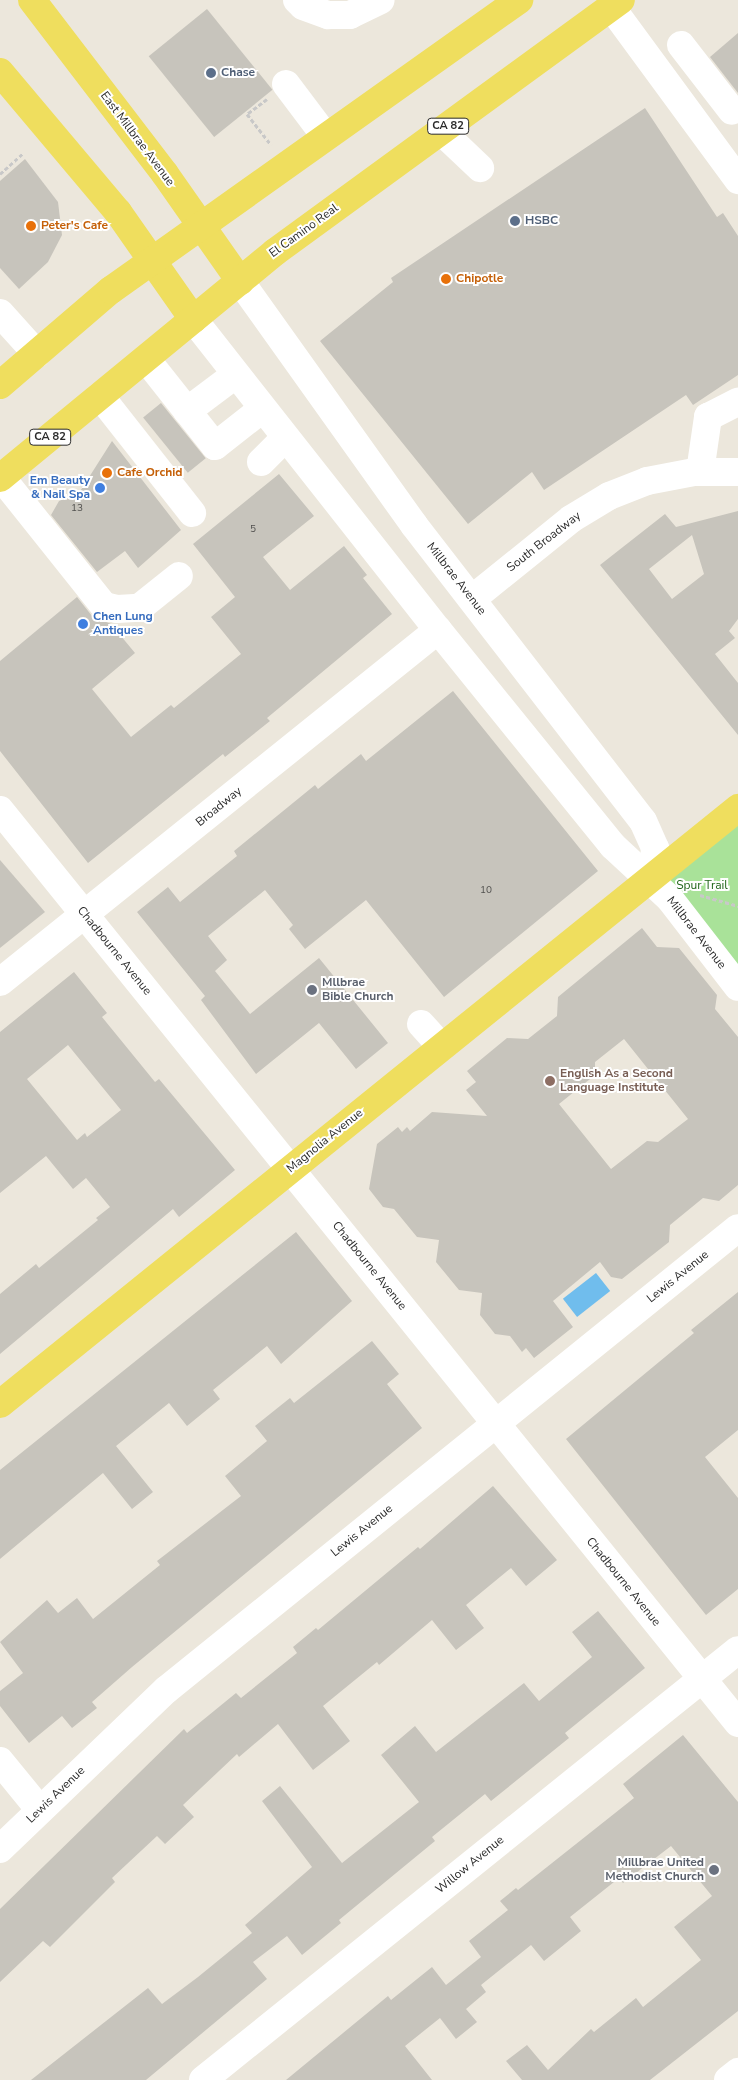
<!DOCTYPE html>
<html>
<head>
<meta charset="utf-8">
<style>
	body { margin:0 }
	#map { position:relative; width:738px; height:2080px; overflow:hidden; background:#ece7dc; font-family:"Nunito Sans",sans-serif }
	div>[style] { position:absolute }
	.green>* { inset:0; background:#a9e299 }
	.water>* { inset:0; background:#70bded; transform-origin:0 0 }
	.building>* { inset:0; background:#c7c4bc; transform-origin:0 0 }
	.path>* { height:3px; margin-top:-1.5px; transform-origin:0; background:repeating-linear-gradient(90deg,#c8c8c8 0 4px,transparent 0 6.5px) }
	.minor>* { height:28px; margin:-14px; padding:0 14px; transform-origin:14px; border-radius:14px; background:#fff }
	.major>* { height:28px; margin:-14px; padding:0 14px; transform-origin:14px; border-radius:14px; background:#efde5e }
	.dots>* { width:14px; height:14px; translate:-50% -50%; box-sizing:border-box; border:2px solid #fff; border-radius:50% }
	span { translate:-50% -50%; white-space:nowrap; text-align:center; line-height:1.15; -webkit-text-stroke:4px #fff; paint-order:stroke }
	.number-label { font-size:10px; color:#51504e }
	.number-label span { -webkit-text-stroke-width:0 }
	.shield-label span { padding:1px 4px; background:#fff; border:1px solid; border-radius:4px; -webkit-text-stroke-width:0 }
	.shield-label { font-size:11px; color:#2a2a2a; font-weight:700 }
	.service-label { font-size:12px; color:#4e5e75; font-weight:700 }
	.left { translate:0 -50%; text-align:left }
	.street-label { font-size:12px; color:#2a2a2a }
	.food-label { font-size:12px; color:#c56008; font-weight:700 }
	.shop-label { font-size:12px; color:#366cbe; font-weight:700 }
	.right { translate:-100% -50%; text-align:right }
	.park-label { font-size:12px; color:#22661b }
	.worship-label { font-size:12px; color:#5b616d; font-weight:700 }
	.education-label { font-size:12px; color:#785e54; font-weight:700 }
</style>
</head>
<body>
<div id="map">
	<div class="green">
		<div style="clip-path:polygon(738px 810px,738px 987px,652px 880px)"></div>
	</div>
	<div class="water">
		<div style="left:596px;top:1273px;width:23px;height:42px;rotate:52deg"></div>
	</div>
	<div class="building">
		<div style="left:207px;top:9px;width:104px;height:75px;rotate:51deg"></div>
		<div style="clip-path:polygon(738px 33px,738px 93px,710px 57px)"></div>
		<div style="clip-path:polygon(645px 108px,717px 217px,723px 213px,738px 236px,738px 375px,693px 405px,686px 395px,544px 490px,532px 472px,468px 524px,320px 341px,393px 282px,391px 278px)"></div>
		<div style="clip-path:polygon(25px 159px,58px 202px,62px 235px,48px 262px,19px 289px,0 268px,0 181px)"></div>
		<div style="left:161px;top:403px;width:71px;height:23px;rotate:51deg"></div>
		<div style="clip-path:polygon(112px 441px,181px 530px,138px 568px,125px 551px,97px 572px,51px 515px,59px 501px,79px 493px)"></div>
		<div style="clip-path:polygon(279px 474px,314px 516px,263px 557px,290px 590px,344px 546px,367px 575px,363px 578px,392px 614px,267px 718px,270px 721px,225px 757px,223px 754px,88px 863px,0 751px,0 661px,77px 597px,92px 616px,111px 624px,135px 653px,92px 689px,131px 737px,171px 705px,174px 708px,241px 654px,211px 617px,235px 597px,193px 544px)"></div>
		<div style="clip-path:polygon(evenodd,738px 511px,738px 619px,729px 631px,735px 638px,715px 654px,738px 683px,738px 735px,600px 565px,665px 514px,676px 527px,738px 511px,692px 535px,704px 574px,672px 599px,649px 569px,692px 535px)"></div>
		<div style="clip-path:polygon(453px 691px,598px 871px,444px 997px,366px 900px,305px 949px,289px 929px,293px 925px,265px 890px,208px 936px,227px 960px,215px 971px,250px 1014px,319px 958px,388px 1043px,356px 1069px,319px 1023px,256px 1074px,201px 1000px,205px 996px,137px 912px,168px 887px,180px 902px,237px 856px,234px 851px,315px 785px,318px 789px,361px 754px,366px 761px)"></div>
		<div style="clip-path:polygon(0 860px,45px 912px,0 948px)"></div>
		<div style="clip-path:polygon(evenodd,642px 928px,657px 947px,679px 948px,717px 995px,715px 1009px,738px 1037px,738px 1185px,719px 1201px,703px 1198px,670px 1225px,669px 1242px,622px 1279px,611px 1277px,600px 1262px,553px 1301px,573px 1327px,534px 1358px,526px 1348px,522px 1352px,510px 1336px,495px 1334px,480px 1315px,482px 1293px,459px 1290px,436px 1262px,439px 1240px,417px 1237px,394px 1209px,383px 1207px,369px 1189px,377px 1144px,398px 1127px,402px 1132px,407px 1127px,410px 1131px,432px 1112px,487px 1116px,466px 1090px,476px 1082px,467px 1071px,507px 1038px,528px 1039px,557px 1016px,558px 997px,642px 928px,624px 1039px,688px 1119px,658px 1142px,647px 1141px,611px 1169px,559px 1104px,595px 1075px,595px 1062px,624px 1039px)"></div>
		<div style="clip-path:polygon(evenodd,74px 972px,107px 1013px,102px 1017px,155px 1082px,159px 1079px,235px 1170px,179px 1217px,173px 1209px,0 1354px,0 1294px,36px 1264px,39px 1268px,98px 1220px,96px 1218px,110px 1207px,86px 1178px,73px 1189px,46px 1156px,0 1193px,0 1032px,74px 972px,68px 1045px,121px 1110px,87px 1137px,85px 1133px,77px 1140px,27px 1079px,68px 1045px)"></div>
		<div style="clip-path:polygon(296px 1232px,352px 1301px,281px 1364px,267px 1346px,213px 1390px,220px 1399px,187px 1426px,169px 1403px,116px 1446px,153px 1492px,132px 1509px,103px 1473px,0 1559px,0 1470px)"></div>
		<div style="clip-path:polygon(738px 1292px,738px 1430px,705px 1457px,738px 1498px,738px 1589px,706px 1615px,566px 1439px,694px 1333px,691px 1330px)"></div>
		<div style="clip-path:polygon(372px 1341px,399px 1374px,387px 1384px,422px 1428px,132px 1667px,92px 1702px,97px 1708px,72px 1728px,62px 1716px,29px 1743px,0 1706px,0 1691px,23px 1673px,0 1642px,47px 1600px,58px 1613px,77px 1598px,93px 1619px,160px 1565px,157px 1561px,241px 1496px,225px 1476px,267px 1441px,255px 1426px,290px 1398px,294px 1403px)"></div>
		<div style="clip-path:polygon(493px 1486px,557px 1560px,526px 1586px,511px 1568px,466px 1605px,484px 1628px,456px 1650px,432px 1620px,379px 1665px,377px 1662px,323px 1706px,350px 1741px,313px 1770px,278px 1724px,239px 1757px,237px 1754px,183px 1805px,194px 1817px,165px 1844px,157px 1836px,112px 1878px,115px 1882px,50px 1947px,43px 1941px,0 1982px,0 1909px,184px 1729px,187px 1733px,236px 1693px,241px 1698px,297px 1653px,293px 1647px,316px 1628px,318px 1630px,418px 1547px,420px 1549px)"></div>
		<div style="clip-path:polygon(598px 1611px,645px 1668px,565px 1733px,569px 1738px,491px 1801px,485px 1794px,432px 1837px,435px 1841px,339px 1920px,341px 1923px,302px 1955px,287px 1936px,253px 1962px,267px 1979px,146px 2080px,31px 2080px,148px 1988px,162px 2004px,198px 1977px,252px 1933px,245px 1925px,312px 1867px,262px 1801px,280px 1786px,342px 1863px,419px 1802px,381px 1755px,415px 1726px,436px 1752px,524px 1683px,539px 1701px,592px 1657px,572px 1632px)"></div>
		<div style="clip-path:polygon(683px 1735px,738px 1802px,738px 2011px,650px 2080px,522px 2080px,506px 2061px,527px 2045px,548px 2070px,591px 2029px,594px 2032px,636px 1998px,643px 2007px,701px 1960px,674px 1927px,712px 1896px,671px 1846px,623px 1883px,619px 1878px,570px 1917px,581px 1931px,544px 1961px,531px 1945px,481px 1985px,486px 1992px,466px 2009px,477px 2022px,456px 2039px,440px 2018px,405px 2046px,432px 2080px,286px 2080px,388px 1996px,391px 2000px,432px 1967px,446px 1985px,481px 1957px,469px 1941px,508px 1910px,500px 1901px,516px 1888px,518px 1890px,634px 1798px,623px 1784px)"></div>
	</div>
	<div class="path">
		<div style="left:267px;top:99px;width:25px;rotate:143deg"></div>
		<div style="left:247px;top:114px;width:39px;rotate:52deg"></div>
		<div style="left:0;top:174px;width:31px;rotate:-42deg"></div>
		<div style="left:700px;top:895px;width:40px;rotate:16deg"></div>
	</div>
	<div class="minor">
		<div style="left:297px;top:0;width:8px;rotate:45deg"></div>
		<div style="left:303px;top:6px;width:27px;rotate:20deg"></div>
		<div style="left:328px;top:15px;width:22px"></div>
		<div style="left:350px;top:15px;width:34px;rotate:-26deg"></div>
		<div style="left:611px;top:7px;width:215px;rotate:53.7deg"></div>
		<div style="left:681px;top:45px;width:83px;rotate:52.3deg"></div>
		<div style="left:286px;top:84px;width:66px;rotate:53deg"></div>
		<div style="left:441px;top:131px;width:54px;rotate:43.5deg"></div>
		<div style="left:240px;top:281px;width:300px;rotate:54.5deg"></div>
		<div style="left:414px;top:525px;width:374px;rotate:52.3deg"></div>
		<div style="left:643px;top:821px;width:30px;rotate:66deg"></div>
		<div style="left:655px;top:848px;width:32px;rotate:95deg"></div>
		<div style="left:0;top:313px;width:55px;rotate:47.9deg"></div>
		<div style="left:193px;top:319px;width:396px;rotate:51.8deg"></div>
		<div style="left:438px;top:630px;width:278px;rotate:51deg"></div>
		<div style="left:613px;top:846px;width:78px;rotate:42.9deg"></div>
		<div style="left:670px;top:899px;width:111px;rotate:52.3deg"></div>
		<div style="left:146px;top:359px;width:111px;rotate:51.6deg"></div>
		<div style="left:215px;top:446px;width:60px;rotate:-38.2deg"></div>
		<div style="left:100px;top:396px;width:149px;rotate:51.8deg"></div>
		<div style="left:187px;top:411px;width:60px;rotate:-36.9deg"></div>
		<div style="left:261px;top:462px;width:34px;rotate:-45deg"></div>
		<div style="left:700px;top:472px;width:56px;rotate:-81.7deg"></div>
		<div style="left:708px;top:417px;width:34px;rotate:-27deg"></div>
		<div style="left:1px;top:477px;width:165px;rotate:51.4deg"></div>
		<div style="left:104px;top:606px;width:13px;rotate:13deg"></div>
		<div style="left:117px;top:609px;width:22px;rotate:-3deg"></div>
		<div style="left:139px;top:608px;width:51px;rotate:-38.7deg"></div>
		<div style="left:472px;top:599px;width:127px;rotate:-38.9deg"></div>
		<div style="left:571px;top:519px;width:44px;rotate:-31.2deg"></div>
		<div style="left:609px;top:496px;width:41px;rotate:-21.5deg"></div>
		<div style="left:647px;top:481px;width:48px;rotate:-10.8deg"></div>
		<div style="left:694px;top:472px;width:44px"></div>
		<div style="left:0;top:810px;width:1174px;rotate:51.05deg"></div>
		<div style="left:0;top:982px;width:562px;rotate:-38.79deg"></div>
		<div style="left:421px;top:1024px;width:31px;rotate:48deg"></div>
		<div style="left:0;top:1761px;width:63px;rotate:50.8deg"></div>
		<div style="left:0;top:1849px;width:230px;rotate:-43.8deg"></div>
		<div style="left:166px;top:1690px;width:735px;rotate:-38.93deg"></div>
		<div style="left:203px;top:2080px;width:686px;rotate:-38.79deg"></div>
		<div style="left:728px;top:2080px;width:13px;rotate:-39deg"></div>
	</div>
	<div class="major">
		<div style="left:32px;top:0;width:219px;rotate:52.6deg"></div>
		<div style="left:165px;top:174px;width:131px;rotate:55deg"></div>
		<div style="left:0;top:72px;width:183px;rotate:49.9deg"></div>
		<div style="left:118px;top:212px;width:131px;rotate:55deg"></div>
		<div style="left:0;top:385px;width:146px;rotate:-40.6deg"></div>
		<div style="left:111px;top:290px;width:501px;rotate:-35.4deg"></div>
		<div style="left:0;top:478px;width:356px;rotate:-39.4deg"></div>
		<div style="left:275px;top:252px;width:428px;rotate:-36.1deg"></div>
		<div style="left:0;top:1404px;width:949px;rotate:-38.92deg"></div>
	</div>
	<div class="dots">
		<div style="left:211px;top:73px;background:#5c6f8a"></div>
		<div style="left:515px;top:221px;background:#5c6f8a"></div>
		<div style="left:31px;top:226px;background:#e8710a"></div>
		<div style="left:446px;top:279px;background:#e8710a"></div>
		<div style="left:107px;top:473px;background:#e8710a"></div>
		<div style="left:100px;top:488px;background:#3f7fe0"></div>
		<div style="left:83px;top:624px;background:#3f7fe0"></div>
		<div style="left:312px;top:990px;background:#6b7280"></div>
		<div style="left:550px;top:1081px;background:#8d6e63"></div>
		<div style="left:714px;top:1870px;background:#6b7280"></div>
	</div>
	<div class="number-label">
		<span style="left:77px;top:509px">13</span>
		<span style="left:253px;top:530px">5</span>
		<span style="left:486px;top:891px">10</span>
	</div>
	<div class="shield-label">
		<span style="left:448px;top:126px">CA 82</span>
		<span style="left:50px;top:437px">CA 82</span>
	</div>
	<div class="service-label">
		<span class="left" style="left:221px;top:73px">Chase</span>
		<span class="left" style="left:525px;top:221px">HSBC</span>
	</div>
	<div class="street-label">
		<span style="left:137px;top:139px;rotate:53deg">East Millbrae Avenue</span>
		<span style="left:304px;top:231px;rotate:-36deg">El Camino Real</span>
		<span style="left:544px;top:542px;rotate:-38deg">South Broadway</span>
		<span style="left:456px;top:579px;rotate:52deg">Millbrae Avenue</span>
		<span style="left:219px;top:807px;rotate:-39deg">Broadway</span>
		<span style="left:696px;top:933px;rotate:52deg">Millbrae Avenue</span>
		<span style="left:114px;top:951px;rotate:51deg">Chadbourne Avenue</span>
		<span style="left:325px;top:1141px;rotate:-39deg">Magnolia Avenue</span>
		<span style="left:369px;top:1266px;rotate:51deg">Chadbourne Avenue</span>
		<span style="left:678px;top:1277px;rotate:-39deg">Lewis Avenue</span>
		<span style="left:362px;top:1531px;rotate:-39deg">Lewis Avenue</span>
		<span style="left:623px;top:1582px;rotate:51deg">Chadbourne Avenue</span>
		<span style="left:56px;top:1795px;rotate:-44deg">Lewis Avenue</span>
		<span style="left:470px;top:1865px;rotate:-39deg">Willow Avenue</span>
	</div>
	<div class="food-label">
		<span class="left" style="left:41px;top:226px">Peter's Cafe</span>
		<span class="left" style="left:456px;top:279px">Chipotle</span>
		<span class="left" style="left:117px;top:473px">Cafe Orchid</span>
	</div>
	<div class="shop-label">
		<span class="right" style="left:90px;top:488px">Em Beauty<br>&amp; Nail Spa</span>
		<span class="left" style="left:93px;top:624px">Chen Lung<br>Antiques</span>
	</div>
	<div class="park-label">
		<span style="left:702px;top:886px">Spur Trail</span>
	</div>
	<div class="worship-label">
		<span class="left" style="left:322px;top:990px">Mllbrae<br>Bible Church</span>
		<span class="right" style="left:704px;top:1870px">Millbrae United<br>Methodist Church</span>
	</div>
	<div class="education-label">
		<span class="left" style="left:560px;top:1081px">English As a Second<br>Language Institute</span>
	</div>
</div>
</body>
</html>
